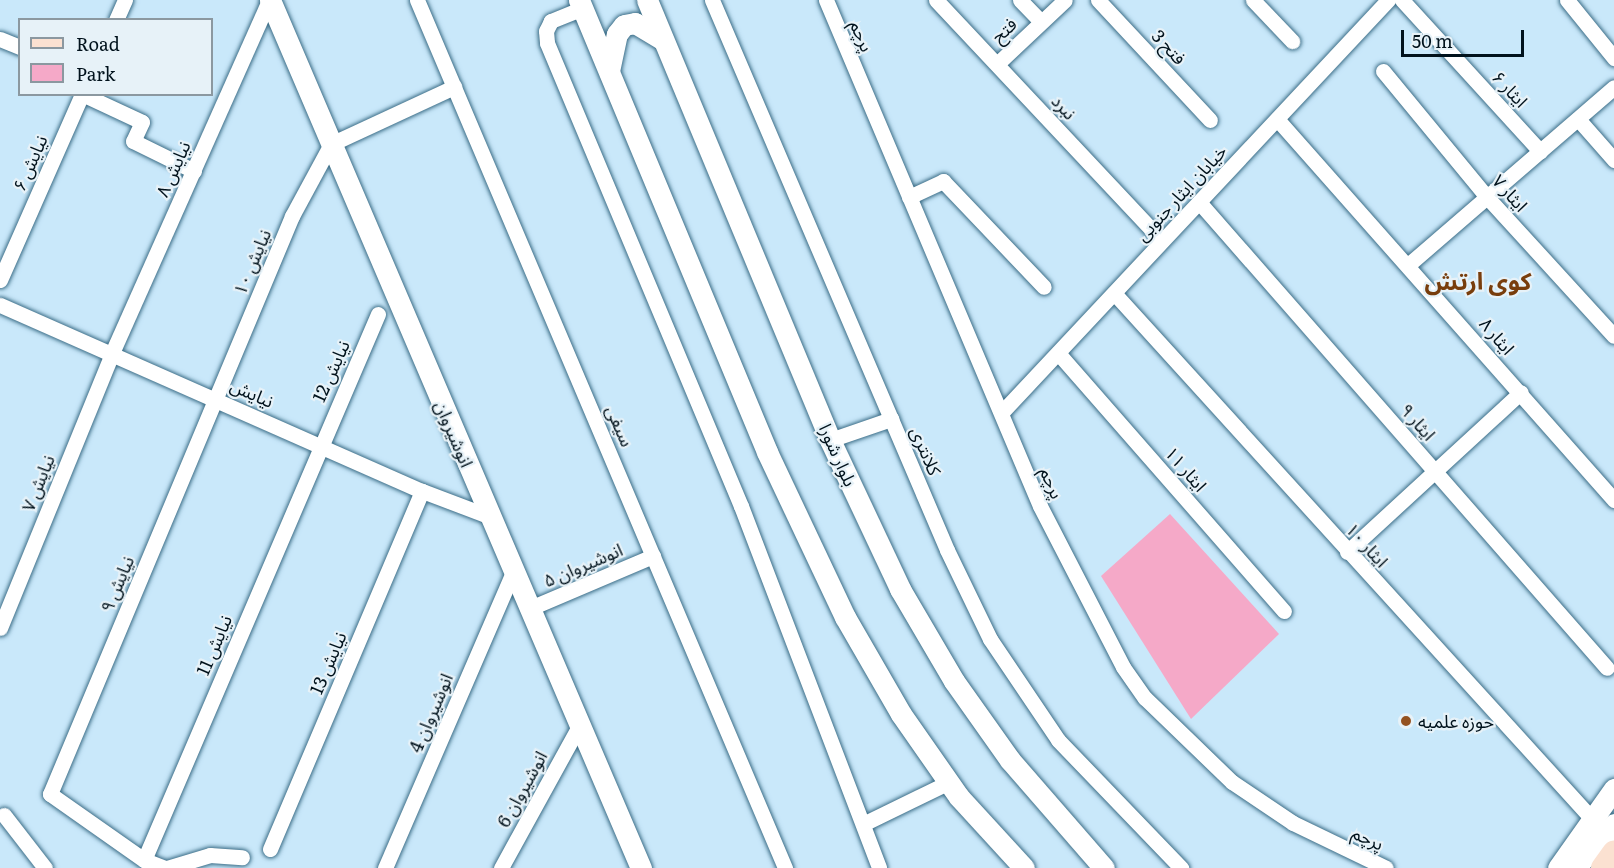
<!DOCTYPE html>
<html>
<head>
<meta charset="utf-8">
<style>
	body { margin:0 }
	#map { position:relative; width:1614px; height:868px; overflow:hidden; background:#c9e8fa; font-family:Literata,"Noto Sans Arabic",serif }
	div>[style] { position:absolute }
	.green>* { inset:0; background:#f5a9c8 }
	.roads { filter:drop-shadow(0 0 2px #3b6d87) drop-shadow(0 0 2px #3b6d87) }
	.street>* { height:15px; margin:-7.5px; padding:0 7.5px; transform-origin:7.5px; border-radius:7.5px; background:#fff }
	.secondary>* { height:21px; margin:-10.5px; padding:0 10.5px; transform-origin:10.5px; border-radius:10.5px; background:#fff }
	.primary>* { height:24px; margin:-12px; padding:0 12px; transform-origin:12px; border-radius:12px; background:#fbe1d1 }
	.dots>* { width:16px; height:16px; translate:-50% -50%; box-sizing:border-box; border:3px solid #e7f2f8; border-radius:50% }
	span { translate:-50% -50%; white-space:nowrap; text-align:center; line-height:1.15; -webkit-text-stroke:4.5px #e7f2f8; paint-order:stroke }
	.street-label { font-size:18px; color:#01121c }
	.poi-label { font-size:18px; color:#01121c }
	.left { translate:0 -50%; text-align:left }
	.district-label { font-size:24px; color:#783d0c; font-weight:700 }
	.legend { position:absolute; left:18px; top:18px; width:195px; height:78px; box-sizing:border-box; background:#e7f2f8; border:2px solid #8b98a0; margin:0; padding:8px 10px; list-style:none; font-size:18px; color:#01121c }
	.legend li { display:flex; align-items:center; gap:12px; height:30px }
	.legend b { width:30px; border:2px solid #8b98a0 }
	.scale { position:absolute; left:1401px; top:30px; width:123px; height:27px; box-sizing:border-box; border:3px solid #01121c; border-top:0; padding-left:8px; font-size:18px; line-height:21px; white-space:nowrap; color:#01121c; -webkit-text-stroke:4px #e7f2f8; paint-order:stroke }
</style>
</head>
<body>
<div id="map">
	<div class="green">
		<div style="clip-path:polygon(1170px 514px,1279px 634px,1191px 719px,1101px 576px)"></div>
	</div>
	<div class="roads">
		<div class="street">
			<div style="left:417px;top:0;width:943px;rotate:67.02deg"></div>
			<div style="left:712px;top:0;width:598px;rotate:66.86deg"></div>
			<div style="left:947px;top:550px;width:99px;rotate:64.2deg"></div>
			<div style="left:990px;top:639px;width:122px;rotate:56deg"></div>
			<div style="left:1058px;top:740px;width:178px;rotate:46.1deg"></div>
			<div style="left:826px;top:0;width:549px;rotate:67.08deg"></div>
			<div style="left:1040px;top:506px;width:181px;rotate:62.7deg"></div>
			<div style="left:1123px;top:667px;width:38px;rotate:55deg"></div>
			<div style="left:1145px;top:698px;width:121px;rotate:44deg"></div>
			<div style="left:1232px;top:782px;width:73px;rotate:33.9deg"></div>
			<div style="left:1293px;top:823px;width:103px;rotate:25.8deg"></div>
			<div style="left:936px;top:0;width:330px;rotate:46.8deg"></div>
			<div style="left:1020px;top:0;width:30px;rotate:46deg"></div>
			<div style="left:1098px;top:0;width:164px;rotate:47deg"></div>
			<div style="left:1253px;top:0;width:57px;rotate:46.4deg"></div>
			<div style="left:1402px;top:0;width:205px;rotate:47.6deg"></div>
			<div style="left:1567px;top:0;width:75px;rotate:51deg"></div>
			<div style="left:583px;top:8px;width:35px;rotate:158deg"></div>
			<div style="left:551px;top:21px;width:11px;rotate:117deg"></div>
			<div style="left:546px;top:31px;width:12px;rotate:85deg"></div>
			<div style="left:547px;top:43px;width:502px;rotate:67.27deg"></div>
			<div style="left:741px;top:506px;width:387px;rotate:69.1deg"></div>
			<div style="left:116px;top:20px;width:22px;rotate:-66deg"></div>
			<div style="left:0;top:39px;width:22px;rotate:22deg"></div>
			<div style="left:997px;top:64px;width:93px;rotate:-43.3deg"></div>
			<div style="left:1383px;top:71px;width:163px;rotate:50.5deg"></div>
			<div style="left:1487px;top:197px;width:188px;rotate:47.6deg"></div>
			<div style="left:1277px;top:119px;width:509px;rotate:48.51deg"></div>
			<div style="left:1578px;top:119px;width:55px;rotate:48.7deg"></div>
			<div style="left:909px;top:197px;width:38px;rotate:-25deg"></div>
			<div style="left:943px;top:181px;width:146px;rotate:46.4deg"></div>
			<div style="left:1199px;top:202px;width:619px;rotate:48.8deg"></div>
			<div style="left:1408px;top:265px;width:272px;rotate:-40.8deg"></div>
			<div style="left:0;top:280px;width:203px;rotate:-66.2deg"></div>
			<div style="left:82px;top:94px;width:66px;rotate:25deg"></div>
			<div style="left:142px;top:122px;width:21px;rotate:115deg"></div>
			<div style="left:133px;top:141px;width:68px;rotate:26.2deg"></div>
			<div style="left:1114px;top:293px;width:714px;rotate:47.73deg"></div>
			<div style="left:0;top:305px;width:461px;rotate:23.8deg"></div>
			<div style="left:422px;top:491px;width:71px;rotate:20.7deg"></div>
			<div style="left:1058px;top:353px;width:343px;rotate:48.8deg"></div>
			<div style="left:1002px;top:412px;width:565px;rotate:-46.87deg"></div>
			<div style="left:830px;top:440px;width:65px;rotate:-19deg"></div>
			<div style="left:1347px;top:552px;width:236px;rotate:-42.6deg"></div>
			<div style="left:528px;top:609px;width:136px;rotate:-23deg"></div>
			<div style="left:0;top:628px;width:297px;rotate:-67.8deg"></div>
			<div style="left:112px;top:353px;width:386px;rotate:-66deg"></div>
			<div style="left:4px;top:815px;width:67px;rotate:52.3deg"></div>
			<div style="left:863px;top:824px;width:96px;rotate:-26deg"></div>
			<div style="left:270px;top:849px;width:389px;rotate:-67deg"></div>
			<div style="left:144px;top:860px;width:594px;rotate:-66.8deg"></div>
			<div style="left:165px;top:868px;width:22px;rotate:-159deg"></div>
			<div style="left:144px;top:860px;width:115px;rotate:-144.9deg"></div>
			<div style="left:50px;top:794px;width:627px;rotate:-67.28deg"></div>
			<div style="left:292px;top:216px;width:82px;rotate:-61.6deg"></div>
			<div style="left:331px;top:144px;width:136px;rotate:-24.9deg"></div>
			<div style="left:167px;top:868px;width:45px;rotate:-16.8deg"></div>
			<div style="left:210px;top:855px;width:32px;rotate:4deg"></div>
			<div style="left:385px;top:868px;width:320px;rotate:-66.6deg"></div>
			<div style="left:501px;top:868px;width:160px;rotate:-61.2deg"></div>
		</div>
		<div class="secondary">
			<div style="left:270px;top:0;width:944px;rotate:66.86deg"></div>
			<div style="left:579px;top:0;width:490px;rotate:67.4deg"></div>
			<div style="left:767px;top:452px;width:183px;rotate:64.7deg"></div>
			<div style="left:845px;top:617px;width:112px;rotate:60deg"></div>
			<div style="left:901px;top:714px;width:101px;rotate:55.1deg"></div>
			<div style="left:959px;top:797px;width:96px;rotate:47.5deg"></div>
			<div style="left:647px;top:0;width:477px;rotate:67.4deg"></div>
			<div style="left:830px;top:440px;width:165px;rotate:64.8deg"></div>
			<div style="left:900px;top:589px;width:107px;rotate:59.6deg"></div>
			<div style="left:954px;top:681px;width:97px;rotate:54.7deg"></div>
			<div style="left:1010px;top:760px;width:143px;rotate:49deg"></div>
			<div style="left:609px;top:71px;width:38px;rotate:-78deg"></div>
			<div style="left:617px;top:34px;width:11px;rotate:-52deg"></div>
			<div style="left:624px;top:25px;width:11px;rotate:-10deg"></div>
			<div style="left:635px;top:23px;width:33px;rotate:31deg"></div>
			<div style="left:1558px;top:868px;width:97px;rotate:-54.7deg"></div>
			<div style="left:1575px;top:868px;width:59px;rotate:-48.4deg"></div>
		</div>
		<div class="primary">
			<div style="left:1603px;top:868px;width:19px;rotate:-54deg"></div>
		</div>
	</div>
	<div class="dots">
		<div style="left:1406px;top:721px;background:#945220"></div>
	</div>
	<div class="street-label">
		<span style="left:1004px;top:30px;rotate:-43deg">فتح</span>
		<span style="left:862px;top:36px;rotate:67deg">پرچم</span>
		<span style="left:1169px;top:47px;rotate:47deg">فتح 3</span>
		<span style="left:1510px;top:89px;rotate:47deg">ایثار ۶</span>
		<span style="left:1064px;top:107px;rotate:47deg">نبرد</span>
		<span style="left:30px;top:163px;rotate:-66deg">نیایش ۶</span>
		<span style="left:173px;top:169px;rotate:-66deg">نیایش ۸</span>
		<span style="left:1181px;top:193px;rotate:-47deg">خیابان ایثار جنوبی</span>
		<span style="left:1510px;top:193px;rotate:48deg">ایثار ۷</span>
		<span style="left:252px;top:262px;rotate:-67deg">نیایش ۱۰</span>
		<span style="left:1497px;top:336px;rotate:49deg">ایثار ۸</span>
		<span style="left:331px;top:371px;rotate:-66deg">نیایش 12</span>
		<span style="left:252px;top:393px;rotate:24deg">نیایش</span>
		<span style="left:1418px;top:422px;rotate:49deg">ایثار ۹</span>
		<span style="left:620px;top:426px;rotate:67deg">سیفی</span>
		<span style="left:454px;top:434px;rotate:67deg">انوشیروان</span>
		<span style="left:926px;top:451px;rotate:67deg">کلانتری</span>
		<span style="left:838px;top:455px;rotate:66deg">بلوار شورا</span>
		<span style="left:1186px;top:469px;rotate:49deg">ایثار ۱۱</span>
		<span style="left:38px;top:483px;rotate:-68deg">نیایش ۷</span>
		<span style="left:1052px;top:483px;rotate:67deg">پرچم</span>
		<span style="left:1367px;top:545px;rotate:48deg">ایثار ۱۰</span>
		<span style="left:583px;top:565px;rotate:-23deg">انوشیروان ۵</span>
		<span style="left:117px;top:584px;rotate:-67deg">نیایش ۹</span>
		<span style="left:214px;top:645px;rotate:-67deg">نیایش 11</span>
		<span style="left:328px;top:663px;rotate:-67deg">نیایش 13</span>
		<span style="left:431px;top:713px;rotate:-67deg">انوشیروان 4</span>
		<span style="left:522px;top:789px;rotate:-61deg">انوشیروان 6</span>
		<span style="left:1368px;top:838px;rotate:25deg">پرچم</span>
	</div>
	<div class="poi-label">
		<span class="left" style="left:1418px;top:721px">حوزه علمیه</span>
	</div>
	<div class="district-label">
		<span style="left:1478px;top:280px">کوی ارتش</span>
	</div>
	<ul class="legend">
	<li><b style="height:8px;background:#fbe1d1"></b>Road</li>
	<li><b style="height:16px;background:#f5a9c8"></b>Park</li>
	</ul>
	<div class="scale">50 m</div>
</div>
</body>
</html>
